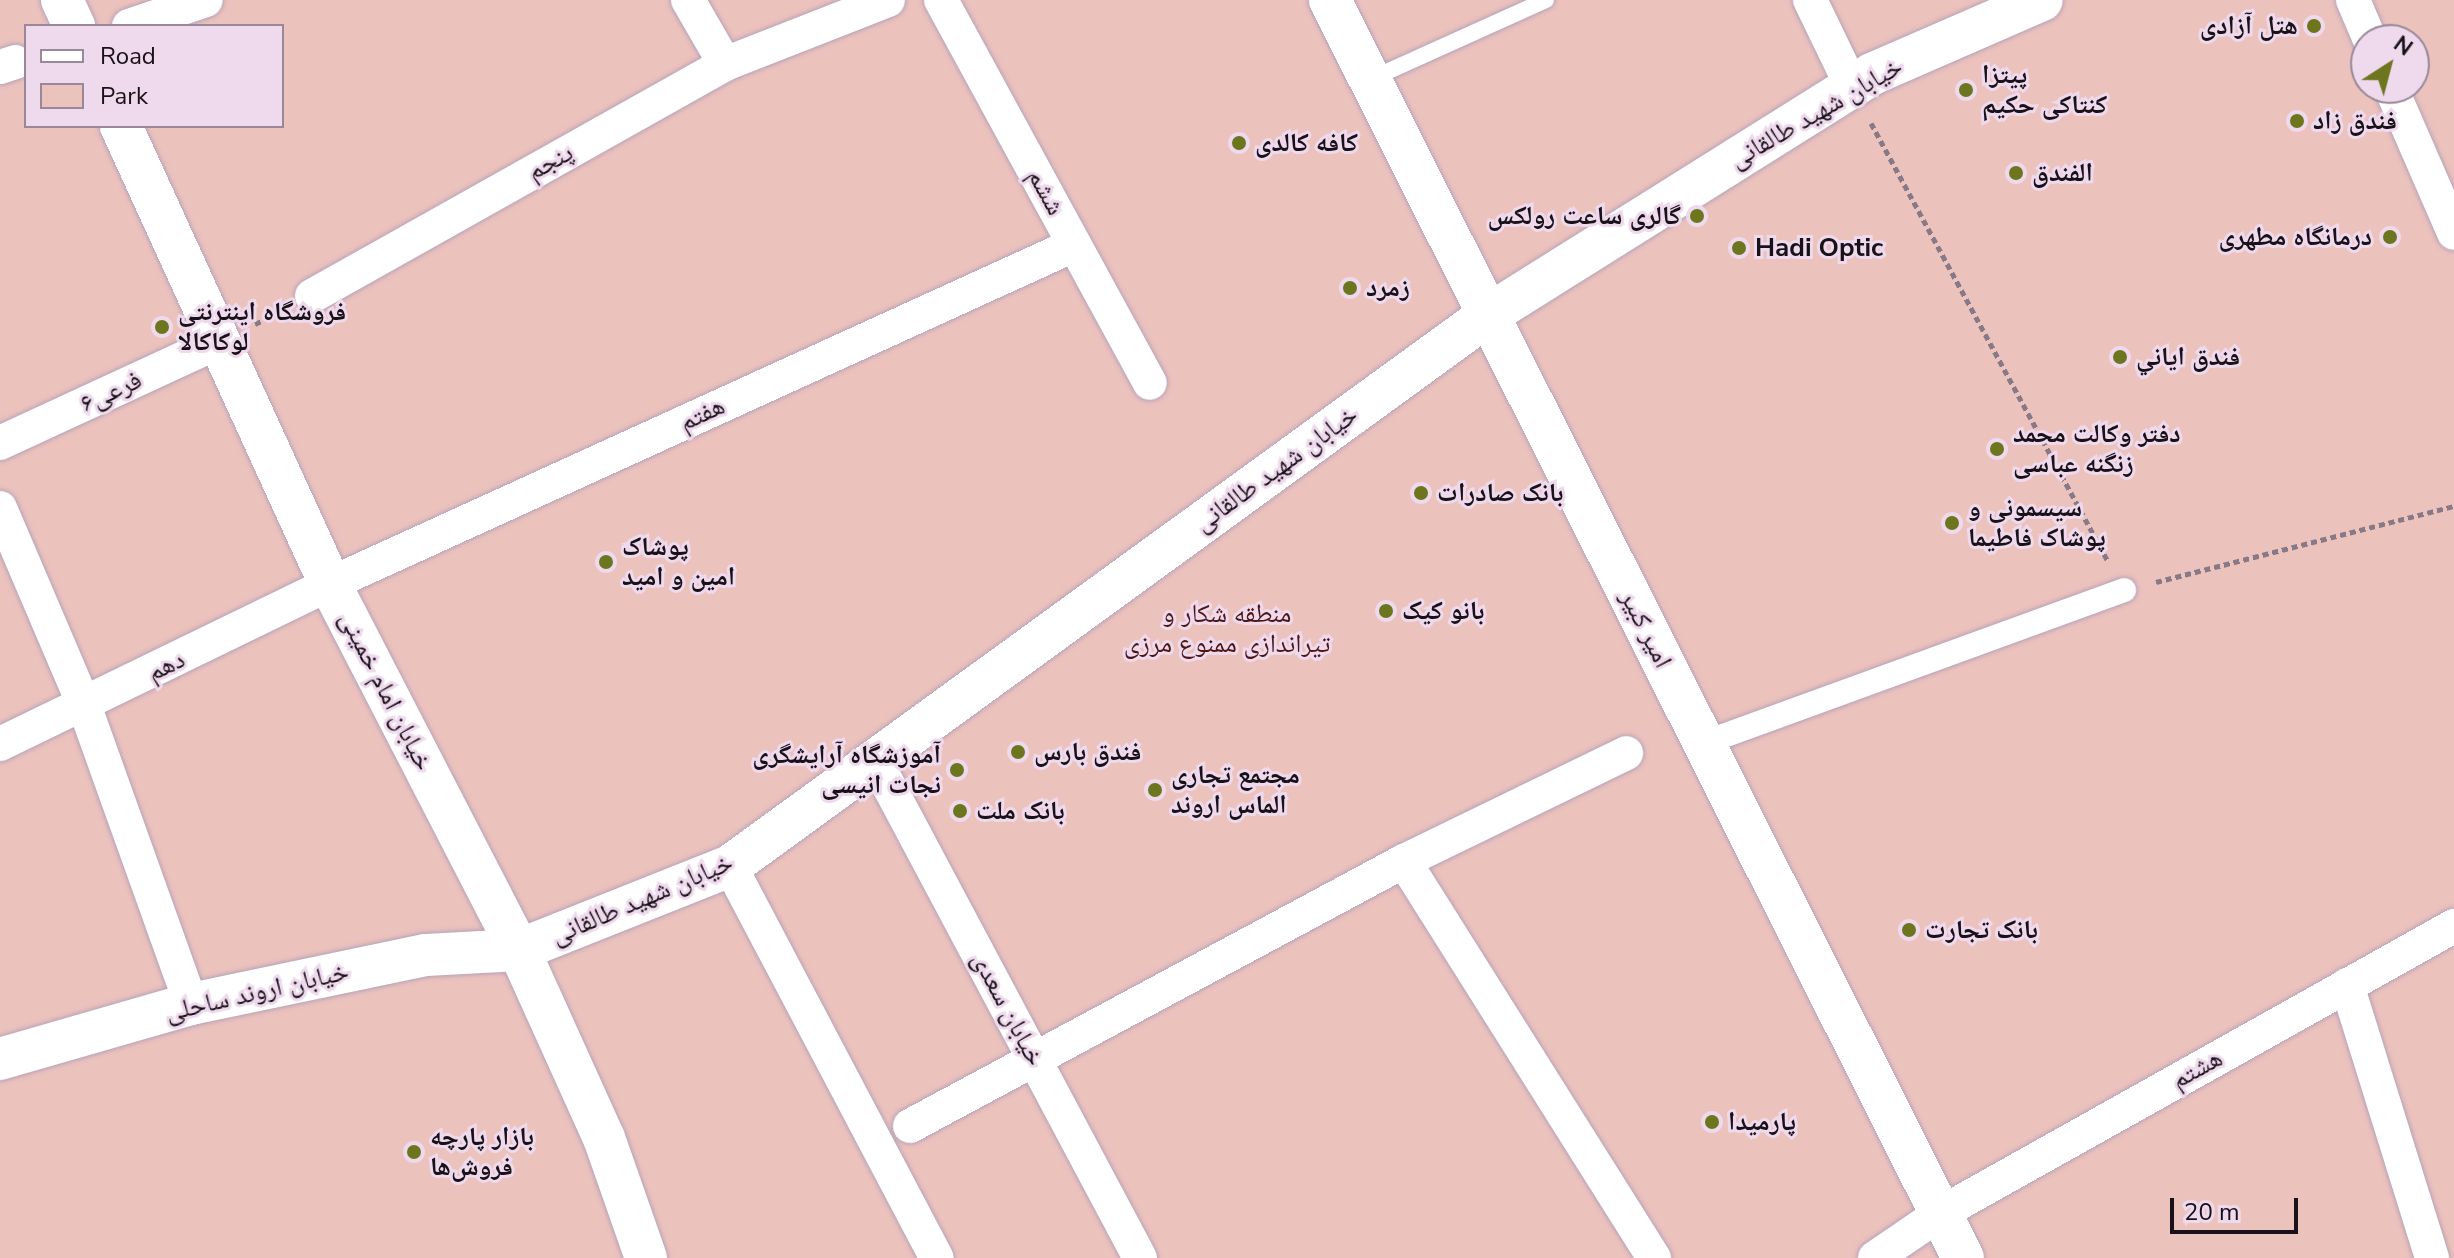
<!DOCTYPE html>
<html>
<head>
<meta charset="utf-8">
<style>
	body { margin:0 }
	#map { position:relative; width:2454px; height:1258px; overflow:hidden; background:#eed9ed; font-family:"Nunito Sans","Noto Naskh Arabic",sans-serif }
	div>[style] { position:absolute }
	.green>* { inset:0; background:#ecc2bd }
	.path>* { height:5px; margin-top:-2.5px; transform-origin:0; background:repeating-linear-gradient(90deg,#887987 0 6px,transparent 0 10px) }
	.roads { filter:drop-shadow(0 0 2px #b8a3b7) drop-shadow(0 0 2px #b8a3b7) }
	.service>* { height:16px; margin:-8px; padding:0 8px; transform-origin:8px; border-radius:8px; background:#fff }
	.pedestrian>* { height:24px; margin:-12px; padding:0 12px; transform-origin:12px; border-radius:12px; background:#fff }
	.minor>* { height:34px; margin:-17px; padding:0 17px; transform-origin:17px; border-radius:17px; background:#fff }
	.tertiary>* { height:42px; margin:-21px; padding:0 21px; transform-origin:21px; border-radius:21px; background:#fff }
	.dots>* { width:22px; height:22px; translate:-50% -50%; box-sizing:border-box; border:4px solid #eed9ed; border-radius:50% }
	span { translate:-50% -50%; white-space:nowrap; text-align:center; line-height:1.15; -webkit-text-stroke:6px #eed9ed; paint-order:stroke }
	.poi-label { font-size:26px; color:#191118; font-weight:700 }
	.right { translate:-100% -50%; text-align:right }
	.left { translate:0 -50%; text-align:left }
	.street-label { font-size:26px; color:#191118 }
	.park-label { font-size:26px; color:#4d1613 }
	.legend { position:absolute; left:24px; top:24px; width:260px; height:104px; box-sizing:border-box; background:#eed9ed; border:2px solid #998998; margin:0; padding:10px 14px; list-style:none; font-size:24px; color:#191118 }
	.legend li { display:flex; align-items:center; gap:16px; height:40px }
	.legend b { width:40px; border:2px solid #998998 }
	.north { position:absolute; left:2350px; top:24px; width:80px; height:80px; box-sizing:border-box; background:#eed9ed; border:2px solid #998998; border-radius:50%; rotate:36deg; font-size:22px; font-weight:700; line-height:32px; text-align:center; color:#191118 }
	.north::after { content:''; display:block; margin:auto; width:28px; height:36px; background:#6d761f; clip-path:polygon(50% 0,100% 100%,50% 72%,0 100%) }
	.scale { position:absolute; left:2170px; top:1198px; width:128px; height:36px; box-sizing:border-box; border:4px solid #191118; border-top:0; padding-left:10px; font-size:24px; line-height:28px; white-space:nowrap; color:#191118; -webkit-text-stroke:6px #eed9ed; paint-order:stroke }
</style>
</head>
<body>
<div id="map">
	<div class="green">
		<div style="clip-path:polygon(evenodd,0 0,2454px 0,2454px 1258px,0 1258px,0 0,26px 26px,282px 26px,282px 126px,26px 126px,26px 26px,0 0,2366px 40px,2414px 40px,2414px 88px,2366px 88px,2366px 40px)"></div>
	</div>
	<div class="path">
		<div style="left:1871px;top:123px;width:498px;rotate:61.6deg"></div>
		<div style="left:255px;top:324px;width:26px;rotate:-25deg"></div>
		<div style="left:2156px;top:582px;width:308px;rotate:-14.3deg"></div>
	</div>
	<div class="roads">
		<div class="service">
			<div style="left:1371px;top:79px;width:192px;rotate:-24.3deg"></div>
		</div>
		<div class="pedestrian">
			<div style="left:1704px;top:743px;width:447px;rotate:-20deg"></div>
		</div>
		<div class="minor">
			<div style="left:688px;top:0;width:74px;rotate:60deg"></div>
			<div style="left:941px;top:0;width:436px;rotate:61.4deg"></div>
			<div style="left:1810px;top:0;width:97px;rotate:64.2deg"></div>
			<div style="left:2353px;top:0;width:43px;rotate:67deg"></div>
			<div style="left:129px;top:26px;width:81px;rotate:-18.7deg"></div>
			<div style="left:0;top:67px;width:16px;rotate:-18deg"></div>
			<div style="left:2391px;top:88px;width:158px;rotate:66.5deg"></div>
			<div style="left:312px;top:296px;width:474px;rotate:-29.3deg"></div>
			<div style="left:725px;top:64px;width:175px;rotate:-21.4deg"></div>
			<div style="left:0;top:443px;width:243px;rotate:-24.8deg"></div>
			<div style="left:0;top:508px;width:214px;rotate:66.9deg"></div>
			<div style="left:84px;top:705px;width:318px;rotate:70.3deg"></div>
			<div style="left:0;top:744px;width:367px;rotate:-25.9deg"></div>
			<div style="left:330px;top:584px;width:818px;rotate:-24.5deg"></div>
			<div style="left:875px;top:760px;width:564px;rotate:61.98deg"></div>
			<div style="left:1404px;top:861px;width:469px;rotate:57.8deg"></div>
			<div style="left:730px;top:866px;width:443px;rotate:62.2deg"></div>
			<div style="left:2347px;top:985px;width:286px;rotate:72.7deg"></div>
			<div style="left:910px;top:1126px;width:561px;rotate:-28.21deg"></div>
			<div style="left:1404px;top:861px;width:247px;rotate:-25.9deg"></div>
			<div style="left:1875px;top:1258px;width:80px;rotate:-34.3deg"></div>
			<div style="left:1941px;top:1213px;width:588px;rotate:-29.23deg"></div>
		</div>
		<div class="tertiary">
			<div style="left:62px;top:0;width:29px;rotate:65deg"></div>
			<div style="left:1330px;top:0;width:1408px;rotate:63.29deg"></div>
			<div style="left:121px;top:126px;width:503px;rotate:65.47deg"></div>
			<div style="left:330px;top:584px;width:412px;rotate:62.7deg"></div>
			<div style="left:519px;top:950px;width:206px;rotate:65.7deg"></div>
			<div style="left:604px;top:1138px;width:127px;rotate:70.7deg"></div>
			<div style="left:0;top:1059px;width:199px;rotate:-16.1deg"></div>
			<div style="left:191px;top:1004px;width:240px;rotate:-11.8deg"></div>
			<div style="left:426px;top:955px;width:93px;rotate:-3.1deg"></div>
			<div style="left:519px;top:950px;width:227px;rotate:-21.7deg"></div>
			<div style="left:730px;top:866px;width:937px;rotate:-36.01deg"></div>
			<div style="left:1488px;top:315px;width:453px;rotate:-32.1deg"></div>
			<div style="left:1872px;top:74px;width:185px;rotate:-23.5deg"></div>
		</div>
	</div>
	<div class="dots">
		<div style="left:2314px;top:26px;background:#6d761f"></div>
		<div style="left:1966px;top:90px;background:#6d761f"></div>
		<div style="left:2297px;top:121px;background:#6d761f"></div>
		<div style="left:1239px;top:143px;background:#6d761f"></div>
		<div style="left:2016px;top:173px;background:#6d761f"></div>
		<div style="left:1697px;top:216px;background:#6d761f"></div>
		<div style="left:2390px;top:237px;background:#6d761f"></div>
		<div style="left:1739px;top:248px;background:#6d761f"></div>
		<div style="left:1350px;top:288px;background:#6d761f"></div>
		<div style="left:162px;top:327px;background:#6d761f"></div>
		<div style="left:2120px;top:357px;background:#6d761f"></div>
		<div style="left:1997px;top:449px;background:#6d761f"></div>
		<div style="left:1421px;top:493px;background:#6d761f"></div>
		<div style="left:1952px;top:523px;background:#6d761f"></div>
		<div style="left:606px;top:562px;background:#6d761f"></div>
		<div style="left:1386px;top:611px;background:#6d761f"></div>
		<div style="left:1018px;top:752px;background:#6d761f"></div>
		<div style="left:957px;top:770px;background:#6d761f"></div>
		<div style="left:1155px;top:790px;background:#6d761f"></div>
		<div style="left:960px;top:811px;background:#6d761f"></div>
		<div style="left:1909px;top:930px;background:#6d761f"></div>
		<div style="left:1712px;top:1122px;background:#6d761f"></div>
		<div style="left:414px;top:1152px;background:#6d761f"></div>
	</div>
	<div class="poi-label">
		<span class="right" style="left:2298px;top:26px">هتل آزادی</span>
		<span class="left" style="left:1982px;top:90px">پیتزا<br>کنتاکی حکیم</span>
		<span class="left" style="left:2313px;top:121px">فندق زاد</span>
		<span class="left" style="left:1255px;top:143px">کافه کالدی</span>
		<span class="left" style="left:2032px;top:173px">الفندق</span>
		<span class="right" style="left:1681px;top:216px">گالری ساعت رولکس</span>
		<span class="right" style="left:2372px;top:237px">درمانگاه مطهری</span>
		<span class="left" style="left:1755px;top:248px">Hadi Optic</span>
		<span class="left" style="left:1366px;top:288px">زمرد</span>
		<span class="left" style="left:178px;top:327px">فروشگاه اینترنتی<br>لوکاکالا</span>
		<span class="left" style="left:2136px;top:357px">فندق اياني</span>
		<span class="left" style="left:2013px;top:449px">دفتر وکالت محمد<br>زنگنه عباسی</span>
		<span class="left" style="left:1437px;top:493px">بانک صادرات</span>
		<span class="left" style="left:1968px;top:523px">سیسمونی و<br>پوشاک فاطیما</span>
		<span class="left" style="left:622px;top:562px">پوشاک‌<br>امین و امید</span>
		<span class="left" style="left:1402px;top:611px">بانو کیک</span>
		<span class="left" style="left:1034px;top:752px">فندق بارس</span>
		<span class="right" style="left:941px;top:770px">آموزشگاه آرایشگری<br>نجات انیسی</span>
		<span class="left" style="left:1171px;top:790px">مجتمع تجاری<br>الماس اروند</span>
		<span class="left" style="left:976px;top:811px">بانک ملت</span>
		<span class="left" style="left:1925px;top:930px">بانک تجارت</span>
		<span class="left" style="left:1728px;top:1122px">پارمیدا</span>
		<span class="left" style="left:430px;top:1152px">بازار پارچه<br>فروش‌ها</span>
	</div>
	<div class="street-label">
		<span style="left:1816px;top:113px;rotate:-30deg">خیابان شهيد طالقانی</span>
		<span style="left:550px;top:162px;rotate:-29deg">پنجم</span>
		<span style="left:1046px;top:192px;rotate:61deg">ششم</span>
		<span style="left:111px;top:392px;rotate:-25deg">فرعی۶</span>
		<span style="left:702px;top:414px;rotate:-25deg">هفتم</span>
		<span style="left:1276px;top:469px;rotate:-36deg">خیابان شهيد طالقانی</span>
		<span style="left:1646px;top:629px;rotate:63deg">امیر کبیر</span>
		<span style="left:166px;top:666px;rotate:-26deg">دهم</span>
		<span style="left:386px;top:691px;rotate:63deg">خیابان امام خمینی</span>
		<span style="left:642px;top:899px;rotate:-23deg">خیابان شهيد طالقانی</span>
		<span style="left:257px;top:992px;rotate:-13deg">خیابان اروند ساحلی</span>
		<span style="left:1008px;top:1009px;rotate:62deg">خیابان سعدی</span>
		<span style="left:2197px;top:1069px;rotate:-29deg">هشتم</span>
	</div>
	<div class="park-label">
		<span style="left:1227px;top:629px">منطقه شکار و<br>تیراندازی ممنوع مرزی</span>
	</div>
	<ul class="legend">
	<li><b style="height:10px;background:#fff"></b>Road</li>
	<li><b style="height:22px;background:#ecc2bd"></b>Park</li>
	</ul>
	<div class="north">N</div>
	<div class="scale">20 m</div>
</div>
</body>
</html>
